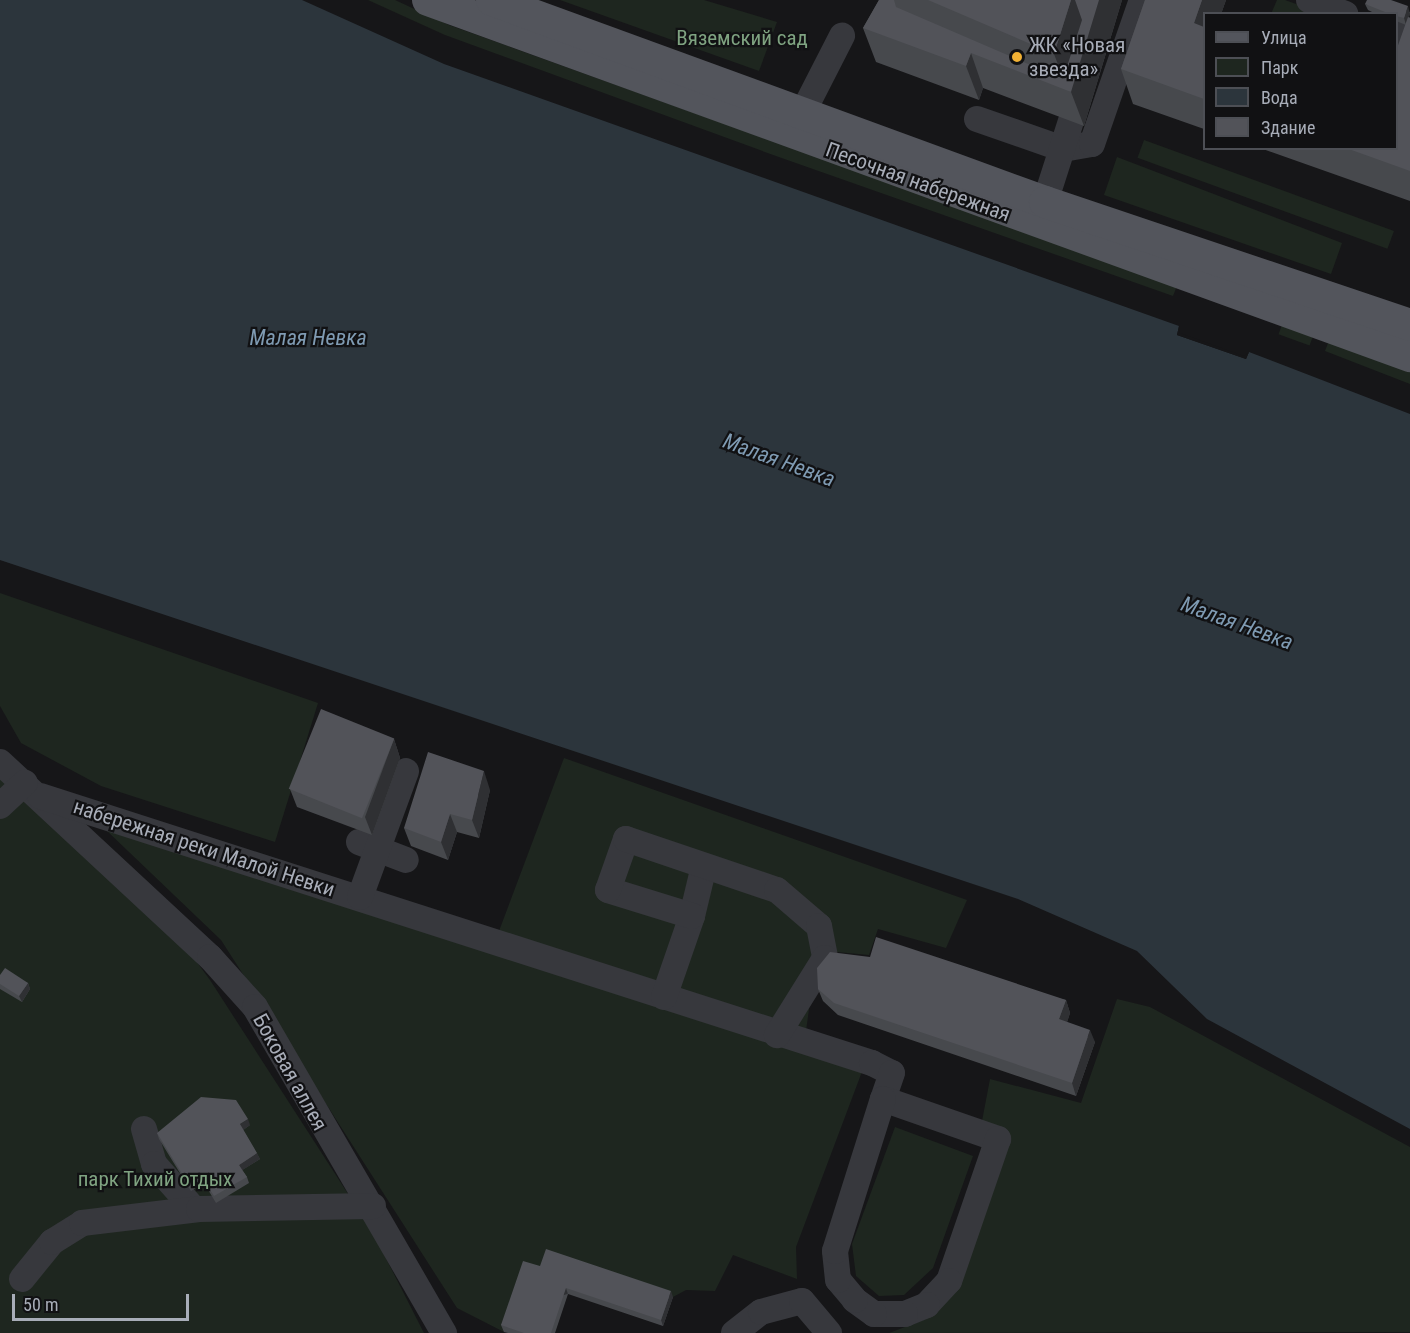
<!DOCTYPE html>
<html>
<head>
<meta charset="utf-8">
<style>
	body { margin:0 }
	#map { position:relative; width:1410px; height:1333px; overflow:hidden; background:#161618; font-family:"Roboto Condensed",sans-serif }
	div>[style] { position:absolute }
	.green>* { inset:0; background:#1e261f; transform-origin:0 0 }
	.water>* { inset:0; background:#2c353c }
	.pier>* { inset:0; background:#161618 }
	.minor>* { height:26px; margin:-13px; padding:0 13px; transform-origin:13px; border-radius:13px; background:#37383d }
	.major>* { height:32px; margin:-16px; padding:0 16px; transform-origin:16px; border-radius:16px; background:#53555c }
	.wall>* { inset:0; background:#47494d }
	.shaded-wall>* { inset:0; background:#2f3033; transform-origin:0 0 }
	.building>* { inset:0; background:#525359; transform-origin:0 0 }
	.dots>* { width:16px; height:16px; translate:-50% -50%; box-sizing:border-box; border:3px solid #111113; border-radius:50% }
	span { translate:-50% -50%; white-space:nowrap; text-align:center; line-height:1.15; -webkit-text-stroke:4.5px #111113; paint-order:stroke }
	.park-label { font-size:21px; color:#7fa381 }
	.poi-label { font-size:21px; color:#a8adb8 }
	.left { translate:0 -50%; text-align:left }
	.street-label { font-size:21px; color:#a8adb8 }
	.water-label { font-size:22px; color:#7f9bb3; font-style:italic }
	.legend { position:absolute; left:1203px; top:12px; width:195px; height:138px; box-sizing:border-box; background:#111113; border:2px solid #4d4f55; margin:0; padding:8px 10px; list-style:none; font-size:18px; color:#a8adb8 }
	.legend li { display:flex; align-items:center; gap:12px; height:30px }
	.legend b { width:30px; border:2px solid #4d4f55 }
	.scale { position:absolute; left:12px; top:1294px; width:177px; height:27px; box-sizing:border-box; border:3px solid #a8adb8; border-top:0; padding-left:8px; font-size:18px; line-height:21px; white-space:nowrap; color:#a8adb8; -webkit-text-stroke:4px #111113; paint-order:stroke }
</style>
</head>
<body>
<div id="map">
	<div class="green">
		<div style="clip-path:polygon(368px 0,395px 0,449px 25px,1177px 286px,1173px 296px,776px 156px,445px 35px)"></div>
		<div style="clip-path:polygon(560px 0,704px 0,777px 22px,759px 71px)"></div>
		<div style="clip-path:polygon(1277px 0,1285px 0,1321px 13px,1271px 14px)"></div>
		<div style="left:1144px;top:140px;width:266px;height:19px;rotate:20deg"></div>
		<div style="clip-path:polygon(1117px 157px,1342px 243px,1331px 274px,1104px 195px)"></div>
		<div style="left:1283px;top:322px;width:33px;height:13px;rotate:20deg"></div>
		<div style="clip-path:polygon(1330px 338px,1410px 366px,1410px 384px,1325px 351px)"></div>
		<div style="clip-path:polygon(0 593px,318px 703px,275px 842px,101px 786px,21px 743px,0 706px)"></div>
		<div style="clip-path:polygon(564px 758px,967px 900px,946px 948px,878px 929px,869px 955px,837px 952px,811px 995px,806px 1031px,499px 931px)"></div>
		<div style="clip-path:polygon(0 768px,179px 938px,210px 980px,372px 1231px,424px 1333px,0 1333px)"></div>
		<div style="clip-path:polygon(106px 830px,863px 1069px,796px 1247px,797px 1279px,733px 1255px,715px 1291px,686px 1290px,673px 1297px,549px 1255px,504px 1332px,457px 1308px,221px 940px)"></div>
		<div style="clip-path:polygon(1117px 999px,1150px 1007px,1410px 1147px,1410px 1332px,889px 1333px,926px 1319px,1003px 1133px,982px 1121px,990px 1079px,1081px 1103px)"></div>
		<div style="clip-path:polygon(895px 1127px,973px 1156px,933px 1268px,904px 1295px,879px 1296px,856px 1276px,852px 1244px)"></div>
	</div>
	<div class="water">
		<div style="clip-path:polygon(0 0,302px 0,444px 64px,1179px 326px,1177px 335px,1246px 359px,1249px 352px,1410px 414px,1410px 1129px,1207px 1019px,1137px 951px,1018px 899px,0 560px)"></div>
	</div>
	<div class="pier">
		<div style="clip-path:polygon(1179px 326px,1180px 333px,1244px 356px,1249px 352px,1246px 359px,1177px 335px)"></div>
	</div>
	<div class="minor">
		<div style="left:1309px;top:0;width:39px;rotate:21deg"></div>
		<div style="left:1396px;top:33px;width:15px;rotate:20deg"></div>
		<div style="left:802px;top:114px;width:88px;rotate:-62.9deg"></div>
		<div style="left:977px;top:119px;width:91px;rotate:19.2deg"></div>
		<div style="left:1063px;top:149px;width:29px;rotate:-10deg"></div>
		<div style="left:1092px;top:144px;width:152px;rotate:-70.9deg"></div>
		<div style="left:1045px;top:202px;width:85px;rotate:-72.2deg"></div>
		<div style="left:0;top:762px;width:287px;rotate:42.9deg"></div>
		<div style="left:210px;top:957px;width:67px;rotate:48deg"></div>
		<div style="left:255px;top:1007px;width:377px;rotate:59.9deg"></div>
		<div style="left:40px;top:796px;width:874px;rotate:17.79deg"></div>
		<div style="left:872px;top:1063px;width:22px;rotate:27deg"></div>
		<div style="left:892px;top:1073px;width:28px;rotate:109deg"></div>
		<div style="left:0;top:806px;width:34px;rotate:-43deg"></div>
		<div style="left:359px;top:842px;width:50px;rotate:21deg"></div>
		<div style="left:360px;top:897px;width:134px;rotate:-69.9deg"></div>
		<div style="left:692px;top:916px;width:51px;rotate:-76.5deg"></div>
		<div style="left:664px;top:997px;width:86px;rotate:-70.9deg"></div>
		<div style="left:692px;top:916px;width:88px;rotate:-162.8deg"></div>
		<div style="left:608px;top:890px;width:54px;rotate:-70.6deg"></div>
		<div style="left:626px;top:839px;width:159px;rotate:18.7deg"></div>
		<div style="left:777px;top:890px;width:55px;rotate:40.6deg"></div>
		<div style="left:819px;top:926px;width:33px;rotate:79deg"></div>
		<div style="left:825px;top:958px;width:91px;rotate:121.9deg"></div>
		<div style="left:883px;top:1099px;width:122px;rotate:19.2deg"></div>
		<div style="left:998px;top:1139px;width:150px;rotate:109deg"></div>
		<div style="left:949px;top:1281px;width:33px;rotate:133deg"></div>
		<div style="left:927px;top:1305px;width:24px;rotate:158deg"></div>
		<div style="left:905px;top:1314px;width:31px;rotate:180deg"></div>
		<div style="left:874px;top:1314px;width:24px;rotate:-144deg"></div>
		<div style="left:855px;top:1300px;width:26px;rotate:-130deg"></div>
		<div style="left:838px;top:1280px;width:29px;rotate:-96deg"></div>
		<div style="left:835px;top:1251px;width:159px;rotate:-72.5deg"></div>
		<div style="left:144px;top:1129px;width:36px;rotate:74deg"></div>
		<div style="left:154px;top:1164px;width:60px;rotate:48.4deg"></div>
		<div style="left:22px;top:1279px;width:48px;rotate:-51deg"></div>
		<div style="left:52px;top:1242px;width:36px;rotate:-32deg"></div>
		<div style="left:82px;top:1223px;width:118px;rotate:-6.8deg"></div>
		<div style="left:199px;top:1209px;width:174px;rotate:-1deg"></div>
		<div style="left:734px;top:1333px;width:34px;rotate:-38deg"></div>
		<div style="left:761px;top:1312px;width:42px;rotate:-15deg"></div>
		<div style="left:802px;top:1301px;width:42px;rotate:49.8deg"></div>
	</div>
	<div class="major">
		<div style="left:428px;top:0;width:1045px;rotate:19.93deg"></div>
		<div style="left:492px;top:0;width:589px;rotate:20.07deg"></div>
		<div style="left:1045px;top:202px;width:385px;rotate:18.6deg"></div>
	</div>
	<div class="wall">
		<div style="clip-path:polygon(879px 0,1122px 0,1084px 126px,983px 88px,979px 100px,876px 62px,863px 28px)"></div>
		<div style="clip-path:polygon(1145px 0,1226px 0,1221px 14px,1204px 14px,1204px 129px,1133px 104px,1121px 69px)"></div>
		<div style="clip-path:polygon(1365px 4px,1410px 12px,1409px 17px,1410px 18px,1410px 201px,1260px 148px,1396px 148px,1406px 25px,1396px 21px,1396px 14px,1376px 14px,1368px 10px)"></div>
		<div style="clip-path:polygon(394px 739px,400px 758px,372px 835px,297px 807px,290px 789px)"></div>
		<div style="clip-path:polygon(490px 790px,479px 838px,457px 832px,448px 860px,411px 846px,404px 828px)"></div>
		<div style="clip-path:polygon(870px 957px,1066px 1000px,1070px 1013px,1067px 1022px,1095px 1042px,1076px 1096px,838px 1015px,823px 1001px,818px 989px)"></div>
		<div style="clip-path:polygon(0 975px,28px 983px,30px 989px,22px 1002px,0 989px)"></div>
		<div style="clip-path:polygon(250px 1125px,243px 1130px,260px 1159px,242px 1170px,247px 1177px,249px 1183px,216px 1203px,204px 1183px,191px 1191px,159px 1139px,157px 1133px)"></div>
		<div style="clip-path:polygon(540px 1266px,673px 1297px,663px 1326px,568px 1294px,555px 1333px,508px 1333px,504px 1332px,501px 1325px)"></div>
	</div>
	<div class="shaded-wall">
		<div style="clip-path:polygon(1071px 0,1122px 0,1084px 126px,1071px 92px,1068px 90px,1054px 54px)"></div>
		<div style="clip-path:polygon(1202px 0,1226px 0,1221px 14px,1204px 14px,1204px 53px,1194px 23px)"></div>
		<div style="clip-path:polygon(1408px 6px,1410px 14px,1406px 25px,1404px 18px)"></div>
		<div style="clip-path:polygon(971px 53px,983px 88px,979px 100px,966px 66px)"></div>
		<div style="clip-path:polygon(394px 739px,400px 758px,372px 835px,365px 817px)"></div>
		<div style="clip-path:polygon(484px 771px,490px 790px,479px 838px,472px 820px)"></div>
		<div style="clip-path:polygon(450px 814px,457px 832px,448px 860px,441px 842px)"></div>
		<div style="clip-path:polygon(28px 983px,30px 989px,22px 1002px,19px 996px)"></div>
		<div style="clip-path:polygon(1066px 1000px,1070px 1013px,1064px 1032px,1059px 1019px)"></div>
		<div style="clip-path:polygon(1090px 1030px,1095px 1042px,1076px 1096px,1072px 1083px)"></div>
		<div style="clip-path:polygon(248px 1119px,250px 1125px,242px 1131px,240px 1124px)"></div>
		<div style="clip-path:polygon(257px 1153px,260px 1159px,241px 1171px,239px 1165px)"></div>
		<div style="left:566px;top:1288px;width:6px;height:47px;rotate:72deg"></div>
		<div style="clip-path:polygon(671px 1291px,673px 1297px,663px 1326px,661px 1320px)"></div>
	</div>
	<div class="building">
		<div style="clip-path:polygon(879px 0,894px 0,896px 7px,1063px 79px,1082px 20px,1075px 0,1099px 0,1071px 92px,971px 53px,966px 66px,863px 28px)"></div>
		<div style="clip-path:polygon(928px 0,1071px 0,1054px 54px)"></div>
		<div style="clip-path:polygon(1145px 0,1202px 0,1194px 23px,1204px 27px,1204px 99px,1121px 69px)"></div>
		<div style="clip-path:polygon(1367px 0,1391px 0,1408px 6px,1404px 18px,1396px 16px,1396px 14px,1390px 14px,1365px 4px)"></div>
		<div style="clip-path:polygon(1408px 17px,1410px 18px,1410px 171px,1346px 148px,1396px 148px,1396px 51px)"></div>
		<div style="left:321px;top:709px;width:79px;height:86px;rotate:22deg"></div>
		<div style="clip-path:polygon(428px 752px,484px 771px,472px 820px,450px 814px,441px 842px,404px 828px)"></div>
		<div style="clip-path:polygon(876px 937px,1066px 1000px,1059px 1019px,1090px 1030px,1072px 1083px,834px 1003px,818px 989px,817px 968px,830px 952px,870px 957px)"></div>
		<div style="clip-path:polygon(5px 968px,28px 983px,19px 996px,0 984px,0 975px)"></div>
		<div style="clip-path:polygon(201px 1097px,236px 1100px,248px 1119px,240px 1124px,257px 1153px,239px 1165px,247px 1177px,214px 1196px,202px 1177px,189px 1185px,157px 1133px)"></div>
		<div style="clip-path:polygon(546px 1249px,671px 1291px,661px 1320px,566px 1288px,551px 1333px,524px 1333px,501px 1325px,523px 1261px,540px 1266px)"></div>
	</div>
	<div class="dots">
		<div style="left:1017px;top:57px;background:#f2b134"></div>
	</div>
	<div class="park-label">
		<span style="left:742px;top:38px">Вяземский сад</span>
		<span style="left:155px;top:1179px">парк Тихий отдых</span>
	</div>
	<div class="poi-label">
		<span class="left" style="left:1029px;top:57px">ЖК «Новая<br>звезда»</span>
	</div>
	<div class="street-label">
		<span style="left:918px;top:182px;rotate:20deg">Песочная набережная</span>
		<span style="left:204px;top:848px;rotate:18deg">набережная реки Малой Невки</span>
		<span style="left:290px;top:1072px;rotate:61deg">Боковая аллея</span>
	</div>
	<div class="water-label">
		<span style="left:308px;top:338px">Малая Невка</span>
		<span style="left:779px;top:460px;rotate:20deg">Малая Невка</span>
		<span style="left:1237px;top:623px;rotate:20deg">Малая Невка</span>
	</div>
	<ul class="legend">
	<li><b style="height:8px;background:#53555c"></b>Улица</li>
	<li><b style="height:16px;background:#1e261f"></b>Парк</li>
	<li><b style="height:16px;background:#2c353c"></b>Вода</li>
	<li><b style="height:16px;background:#525359"></b>Здание</li>
	</ul>
	<div class="scale">50 m</div>
</div>
</body>
</html>
